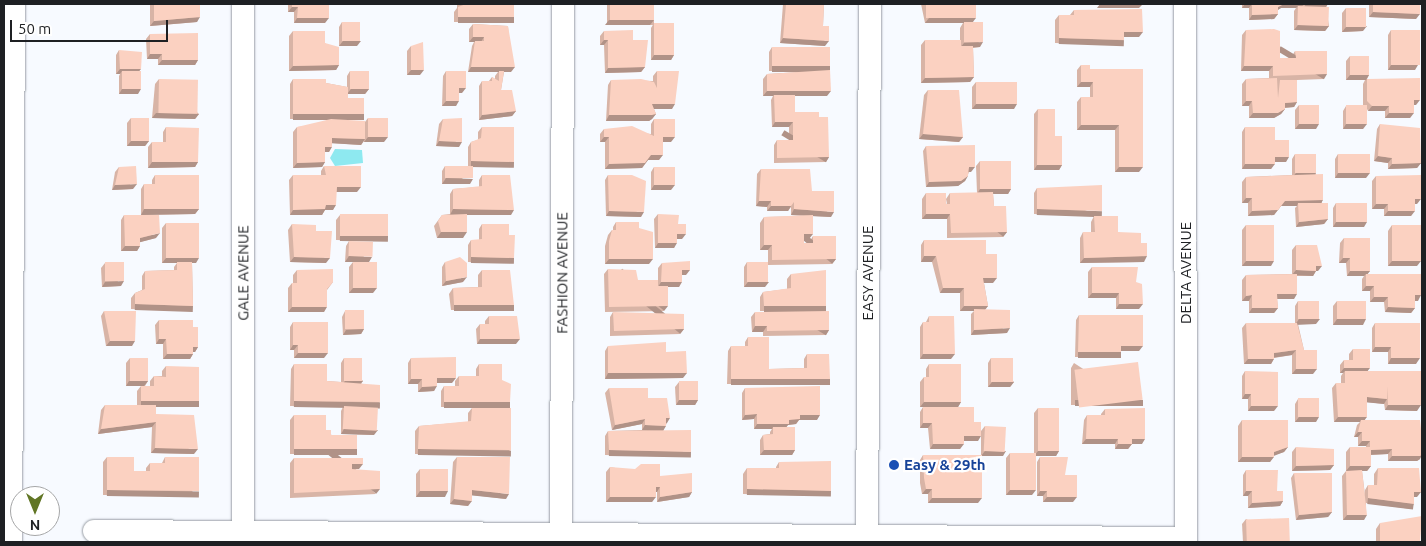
<!DOCTYPE html>
<html>
<head>
<meta charset="utf-8">
<style>
	body { margin:0 }
	#map { position:relative; width:1426px; height:546px; overflow:hidden; background:#f7faff; font-family:Ubuntu,sans-serif }
	div>[style] { position:absolute }
	.water>* { inset:0; background:#8ee9f0 }
	.roads { filter:drop-shadow(0 0 1px #989da4) drop-shadow(0 0 1px #989da4) }
	.street>* { height:22px; margin:-11px; padding:0 11px; transform-origin:11px; border-radius:11px; background:#fff }
	.highway>* { height:28px; margin:-14px; padding:0 14px; transform-origin:14px; border-radius:14px; background:#fff }
	.wall>* { inset:0; background:#d8b4a6; transform-origin:0 0 }
	.shaded-wall>* { inset:0; background:#b09287; transform-origin:0 0 }
	.building>* { inset:0; background:#fbd1c1; transform-origin:0 0 }
	.dots>* { width:14px; height:14px; translate:-50% -50%; box-sizing:border-box; border:2px solid #fff; border-radius:50% }
	span { translate:-50% -50%; white-space:nowrap; text-align:center; line-height:1.15; -webkit-text-stroke:4.5px #fff; paint-order:stroke }
	.street-label { font-size:15px; color:#1e2023 }
	.transit-label { font-size:15px; color:#164399; font-weight:700 }
	.left { translate:0 -50%; text-align:left }
	.frame { position:absolute; inset:0; border:5px solid #1e2023; pointer-events:none }
	.north { position:absolute; left:10px; top:486px; width:50px; height:50px; box-sizing:border-box; background:#fff; border:1px solid #a5a6a7; border-radius:50%; rotate:180deg; font-size:14px; font-weight:700; line-height:20px; text-align:center; color:#1e2023 }
	.north::after { content:''; display:block; margin:auto; width:18px; height:22px; background:#617625; clip-path:polygon(50% 0,100% 100%,50% 72%,0 100%) }
	.scale { position:absolute; left:10px; top:20px; width:158px; height:22px; box-sizing:border-box; border:2px solid #1e2023; border-top:0; padding-left:6px; font-size:15px; line-height:18px; white-space:nowrap; color:#1e2023; -webkit-text-stroke:4px #fff; paint-order:stroke }
</style>
</head>
<body>
<div id="map">
	<div class="water">
		<div style="clip-path:polygon(335px 149px,362px 150px,363px 163px,335px 166px,330px 158px)"></div>
	</div>
	<div class="roads">
		<div class="street">
			<div style="left:243px;top:4px;width:538px;rotate:90deg"></div>
			<div style="left:1185px;top:4px;width:538px;rotate:89.89deg"></div>
			<div style="left:94px;top:531px;width:1092px;rotate:0.37deg"></div>
			<div style="left:561px;top:542px;width:538px;rotate:-89.79deg"></div>
			<div style="left:867px;top:542px;width:538px;rotate:-89.68deg"></div>
		</div>
		<div class="highway">
			<div style="left:8px;top:542px;width:538px;rotate:-89.68deg"></div>
		</div>
	</div>
	<div class="wall">
		<div style="clip-path:polygon(150px 4px,200px 4px,197px 22px,150px 26px)"></div>
		<div style="clip-path:polygon(288px 4px,329px 4px,325px 23px,294px 23px,294px 12px,288px 12px)"></div>
		<div style="clip-path:polygon(457px 4px,514px 4px,511px 22px,454px 22px,454px 12px,457px 8px)"></div>
		<div style="left:607px;top:4px;width:47px;height:21px"></div>
		<div style="clip-path:polygon(783px 4px,824px 4px,823px 26px,825px 46px,780px 43px)"></div>
		<div style="clip-path:polygon(921px 4px,976px 4px,973px 22px,980px 47px,973px 48px,974px 77px,970px 82px,921px 83px,921px 45px,925px 40px,960px 40px,960px 28px,963px 23px,925px 23px)"></div>
		<div style="clip-path:polygon(1242px 4px,1328px 4px,1326px 7px,1329px 26px,1325px 31px,1294px 30px,1294px 11px,1296px 8px,1281px 8px,1278px 10px,1278px 14px,1274px 19px,1249px 20px,1249px 8px,1242px 8px)"></div>
		<div style="clip-path:polygon(1369px 4px,1420px 4px,1416px 19px,1369px 17px)"></div>
		<div style="clip-path:polygon(1346px 8px,1363px 31px,1342px 32px,1342px 13px)"></div>
		<div style="clip-path:polygon(1074px 10px,1139px 37px,1124px 37px,1124px 40px,1120px 45px,1055px 43px,1055px 20px,1059px 15px,1070px 15px)"></div>
		<div style="clip-path:polygon(342px 22px,357px 46px,339px 46px,339px 27px)"></div>
		<div style="clip-path:polygon(654px 23px,674px 55px,671px 60px,651px 60px,651px 28px)"></div>
		<div style="clip-path:polygon(473px 24px,508px 26px,511px 72px,504px 72px,501px 90px,516px 111px,512px 116px,479px 120px,479px 86px,482px 81px,489px 81px,492px 77px,495px 79px,495px 76px,498px 72px,468px 72px,472px 46px,474px 42px,469px 42px,469px 29px)"></div>
		<div style="clip-path:polygon(1246px 30px,1280px 58px,1292px 58px,1292px 56px,1295px 51px,1324px 79px,1297px 80px,1297px 102px,1294px 107px,1285px 108px,1285px 109px,1281px 114px,1274px 118px,1249px 118px,1249px 106px,1242px 106px,1242px 84px,1246px 79px,1269px 78px,1269px 71px,1241px 71px,1242px 35px)"></div>
		<div style="clip-path:polygon(1391px 30px,1415px 70px,1388px 70px,1388px 35px)"></div>
		<div style="clip-path:polygon(293px 31px,325px 43px,339px 65px,336px 70px,289px 71px,289px 36px)"></div>
		<div style="clip-path:polygon(604px 31px,645px 67px,641px 72px,605px 73px,604px 45px,600px 45px,600px 36px)"></div>
		<div style="clip-path:polygon(150px 34px,198px 60px,195px 65px,158px 65px,158px 59px,147px 59px,146px 39px)"></div>
		<div style="clip-path:polygon(411px 46px,420px 75px,407px 75px,407px 51px)"></div>
		<div style="clip-path:polygon(772px 47px,830px 66px,827px 70px,827px 96px,795px 96px,795px 112px,819px 117px,829px 157px,826px 162px,774px 163px,774px 145px,777px 140px,789px 140px,789px 127px,772px 127px,771px 100px,773px 96px,763px 96px,763px 79px,767px 74px,816px 71px,769px 71px,769px 52px)"></div>
		<div style="clip-path:polygon(119px 50px,138px 94px,119px 94px,119px 76px,120px 74px,116px 74px,116px 55px)"></div>
		<div style="clip-path:polygon(1350px 56px,1369px 75px,1367px 79px,1416px 105px,1414px 105px,1410px 118px,1385px 118px,1385px 111px,1368px 111px,1367px 109px,1363px 129px,1343px 129px,1343px 111px,1346px 106px,1363px 105px,1363px 84px,1365px 80px,1346px 80px,1346px 61px)"></div>
		<div style="clip-path:polygon(1081px 65px,1090px 69px,1143px 69px,1139px 172px,1115px 172px,1115px 130px,1077px 130px,1077px 102px,1081px 97px,1090px 97px,1090px 87px,1077px 87px,1077px 70px)"></div>
		<div style="clip-path:polygon(350px 71px,369px 89px,365px 94px,348px 94px,348px 98px,360px 119px,290px 119px,290px 84px,293px 79px,326px 83px,347px 87px,347px 76px)"></div>
		<div style="clip-path:polygon(446px 71px,462px 93px,459px 93px,456px 106px,442px 106px,443px 76px)"></div>
		<div style="clip-path:polygon(657px 71px,672px 109px,654px 109px,656px 114px,652px 119px,649px 121px,606px 121px,608px 85px,611px 80px,653px 81px,653px 76px)"></div>
		<div style="clip-path:polygon(159px 79px,199px 114px,195px 119px,152px 118px,155px 84px)"></div>
		<div style="clip-path:polygon(976px 82px,1014px 109px,972px 109px,972px 87px)"></div>
		<div style="clip-path:polygon(928px 90px,963px 137px,959px 142px,919px 139px,924px 95px)"></div>
		<div style="clip-path:polygon(1299px 105px,1316px 129px,1295px 129px,1295px 110px)"></div>
		<div style="clip-path:polygon(1038px 109px,1055px 136px,1062px 165px,1059px 170px,1034px 170px,1034px 114px)"></div>
		<div style="clip-path:polygon(131px 118px,149px 141px,145px 146px,127px 146px,127px 123px)"></div>
		<div style="clip-path:polygon(368px 118px,384px 142px,364px 142px,364px 141px,361px 145px,332px 143px,329px 152px,325px 152px,325px 162px,322px 167px,293px 168px,293px 132px,297px 127px,365px 122px)"></div>
		<div style="clip-path:polygon(443px 119px,459px 147px,436px 146px,439px 124px)"></div>
		<div style="clip-path:polygon(654px 119px,671px 142px,663px 142px,659px 160px,648px 160px,642px 168px,605px 169px,605px 142px,600px 142px,600px 134px,604px 129px,651px 134px,651px 124px)"></div>
		<div style="clip-path:polygon(1380px 124px,1421px 163px,1417px 168px,1388px 169px,1388px 163px,1374px 161px,1377px 129px)"></div>
		<div style="clip-path:polygon(166px 127px,198px 162px,195px 167px,148px 168px,148px 147px,152px 142px,163px 142px,163px 132px)"></div>
		<div style="clip-path:polygon(482px 127px,514px 162px,511px 167px,468px 166px,468px 147px,471px 142px,478px 140px,478px 132px)"></div>
		<div style="clip-path:polygon(1245px 127px,1275px 140px,1286px 162px,1275px 162px,1271px 169px,1242px 169px,1242px 132px)"></div>
		<div style="clip-path:polygon(926px 146px,971px 172px,969px 172px,965px 181px,958px 186px,926px 187px,923px 151px)"></div>
		<div style="clip-path:polygon(1295px 154px,1316px 174px,1322px 203px,1328px 219px,1324px 224px,1296px 227px,1295px 208px,1297px 206px,1281px 206px,1274px 215px,1248px 216px,1248px 203px,1242px 203px,1242px 182px,1246px 177px,1292px 175px,1292px 159px)"></div>
		<div style="clip-path:polygon(1338px 154px,1366px 178px,1335px 178px,1335px 159px)"></div>
		<div style="clip-path:polygon(980px 161px,1011px 189px,1008px 194px,993px 194px,994px 206px,1007px 232px,1003px 237px,947px 238px,947px 219px,922px 219px,922px 199px,926px 193px,947px 204px,946px 199px,950px 193px,977px 193px,976px 166px)"></div>
		<div style="clip-path:polygon(324px 166px,357px 192px,336px 192px,333px 210px,325px 210px,322px 215px,290px 215px,289px 180px,293px 175px,321px 175px,321px 171px)"></div>
		<div style="clip-path:polygon(445px 166px,470px 184px,442px 184px,442px 171px)"></div>
		<div style="clip-path:polygon(119px 167px,133px 189px,112px 190px,115px 172px)"></div>
		<div style="clip-path:polygon(654px 167px,671px 190px,651px 190px,651px 172px)"></div>
		<div style="clip-path:polygon(761px 169px,812px 191px,831px 217px,813px 216px,809px 239px,804px 239px,804px 243px,810px 243px,810px 241px,813px 236px,836px 259px,832px 264px,768px 265px,765px 287px,744px 287px,744px 267px,747px 262px,768px 262px,768px 250px,760px 250px,760px 223px,764px 217px,809px 216px,791px 215px,791px 207px,788px 211px,767px 211px,767px 207px,756px 206px,757px 174px)"></div>
		<div style="clip-path:polygon(155px 175px,199px 209px,195px 214px,141px 215px,141px 189px,144px 184px,152px 184px,152px 180px)"></div>
		<div style="clip-path:polygon(482px 175px,511px 215px,467px 215px,463px 238px,437px 238px,434px 226px,442px 215px,450px 214px,450px 194px,453px 189px,479px 187px,479px 180px)"></div>
		<div style="clip-path:polygon(608px 175px,641px 217px,606px 216px,605px 180px)"></div>
		<div style="clip-path:polygon(1376px 176px,1417px 204px,1415px 204px,1411px 216px,1384px 216px,1384px 209px,1372px 209px,1372px 181px)"></div>
		<div style="clip-path:polygon(1037px 188px,1098px 216px,1034px 214px,1034px 193px)"></div>
		<div style="clip-path:polygon(1336px 203px,1364px 227px,1333px 227px,1333px 208px)"></div>
		<div style="clip-path:polygon(658px 214px,682px 239px,677px 239px,674px 248px,655px 248px,654px 219px)"></div>
		<div style="clip-path:polygon(124px 215px,156px 238px,140px 242px,140px 246px,137px 251px,121px 251px,121px 220px)"></div>
		<div style="clip-path:polygon(340px 215px,388px 236px,385px 241px,336px 240px,336px 220px)"></div>
		<div style="clip-path:polygon(1094px 216px,1118px 232px,1141px 243px,1144px 262px,1080px 263px,1080px 238px,1083px 232px,1091px 232px,1091px 222px)"></div>
		<div style="clip-path:polygon(616px 222px,639px 228px,649px 264px,605px 264px,605px 246px,608px 235px,612px 230px,613px 230px,613px 227px)"></div>
		<div style="clip-path:polygon(166px 223px,196px 263px,192px 263px,193px 306px,189px 311px,131px 309px,131px 298px,135px 293px,142px 290px,142px 276px,145px 271px,174px 270px,174px 267px,177px 263px,162px 263px,162px 228px)"></div>
		<div style="clip-path:polygon(292px 224px,316px 231px,326px 263px,290px 262px,288px 230px)"></div>
		<div style="clip-path:polygon(482px 224px,509px 235px,514px 258px,511px 263px,468px 262px,468px 245px,471px 240px,479px 240px,479px 229px)"></div>
		<div style="clip-path:polygon(1246px 225px,1271px 266px,1242px 266px,1242px 230px)"></div>
		<div style="clip-path:polygon(1392px 225px,1417px 266px,1388px 266px,1388px 231px)"></div>
		<div style="clip-path:polygon(1344px 238px,1370px 271px,1367px 274px,1418px 301px,1415px 301px,1415px 308px,1411px 313px,1385px 312px,1384px 302px,1370px 302px,1370px 291px,1362px 291px,1362px 279px,1364px 276px,1347px 276px,1346px 263px,1339px 263px,1340px 243px)"></div>
		<div style="clip-path:polygon(924px 240px,986px 254px,993px 283px,984px 283px,988px 306px,985px 310px,1007px 333px,971px 335px,971px 314px,974px 311px,960px 311px,960px 293px,940px 293px,932px 262px,921px 262px,921px 245px)"></div>
		<div style="clip-path:polygon(349px 241px,369px 262px,373px 293px,349px 293px,349px 267px,353px 262px,362px 262px,345px 262px,346px 246px)"></div>
		<div style="clip-path:polygon(1296px 245px,1318px 271px,1316px 271px,1313px 276px,1297px 276px,1294px 299px,1277px 299px,1278px 308px,1274px 313px,1249px 313px,1249px 301px,1242px 301px,1242px 280px,1246px 275px,1292px 274px,1292px 250px)"></div>
		<div style="clip-path:polygon(445px 262px,463px 282px,442px 286px,442px 267px)"></div>
		<div style="clip-path:polygon(105px 263px,121px 286px,102px 287px,101px 268px)"></div>
		<div style="clip-path:polygon(662px 263px,686px 275px,682px 275px,679px 287px,668px 287px,664px 311px,605px 312px,604px 274px,608px 269px,638px 280px,658px 286px,658px 268px)"></div>
		<div style="clip-path:polygon(1092px 267px,1136px 282px,1139px 309px,1116px 309px,1116px 298px,1088px 298px,1088px 272px)"></div>
		<div style="clip-path:polygon(297px 270px,333px 282px,327px 290px,324px 312px,288px 312px,288px 288px,292px 283px,293px 283px,293px 275px)"></div>
		<div style="clip-path:polygon(482px 270px,511px 310px,451px 310px,449px 294px,453px 288px,478px 287px,478px 275px)"></div>
		<div style="clip-path:polygon(791px 274px,822px 311px,760px 311px,760px 297px,763px 292px,787px 289px,787px 279px)"></div>
		<div style="clip-path:polygon(1298px 301px,1316px 324px,1298px 324px,1304px 350px,1313px 374px,1292px 374px,1292px 355px,1274px 358px,1271px 364px,1244px 364px,1242px 328px,1246px 323px,1295px 323px,1295px 306px)"></div>
		<div style="clip-path:polygon(1337px 301px,1363px 325px,1333px 325px,1333px 306px)"></div>
		<div style="clip-path:polygon(104px 311px,132px 346px,106px 346px,101px 316px)"></div>
		<div style="clip-path:polygon(345px 311px,364px 329px,361px 334px,343px 335px,342px 317px)"></div>
		<div style="clip-path:polygon(613px 312px,684px 329px,680px 334px,610px 336px,610px 317px)"></div>
		<div style="clip-path:polygon(755px 312px,829px 330px,826px 335px,763px 336px,763px 332px,752px 332px,751px 317px)"></div>
		<div style="clip-path:polygon(1079px 315px,1139px 351px,1121px 351px,1118px 357px,1075px 357px,1076px 320px)"></div>
		<div style="clip-path:polygon(489px 316px,516px 344px,477px 344px,476px 329px,480px 324px,485px 324px,485px 321px)"></div>
		<div style="clip-path:polygon(929px 316px,951px 359px,920px 359px,920px 327px,923px 322px,926px 322px)"></div>
		<div style="clip-path:polygon(159px 320px,193px 327px,198px 347px,195px 352px,193px 352px,193px 354px,190px 359px,163px 359px,163px 344px,156px 344px,155px 325px)"></div>
		<div style="clip-path:polygon(293px 322px,324px 358px,294px 358px,294px 350px,290px 350px,290px 327px)"></div>
		<div style="clip-path:polygon(1375px 323px,1416px 364px,1388px 364px,1388px 352px,1372px 352px,1372px 328px)"></div>
		<div style="clip-path:polygon(748px 337px,769px 369px,804px 368px,804px 359px,807px 354px,830px 379px,826px 384px,727px 384px,728px 351px,731px 346px,745px 346px,745px 342px)"></div>
		<div style="clip-path:polygon(608px 346px,666px 352px,683px 378px,605px 379px,605px 351px)"></div>
		<div style="clip-path:polygon(1353px 349px,1368px 371px,1417px 411px,1385px 410px,1384px 403px,1384px 404px,1367px 402px,1365px 420px,1420px 459px,1417px 461px,1388px 461px,1388px 454px,1371px 455px,1371px 466px,1367px 471px,1362px 471px,1365px 495px,1365px 490px,1368px 485px,1374px 485px,1374px 474px,1378px 468px,1417px 497px,1414px 497px,1414px 504px,1411px 509px,1366px 503px,1364px 520px,1343px 520px,1342px 476px,1346px 471px,1346px 452px,1350px 447px,1366px 447px,1366px 446px,1358px 446px,1358px 437px,1354px 437px,1357px 425px,1360px 422px,1334px 422px,1332px 388px,1336px 383px,1341px 383px,1341px 376px,1343px 373px,1340px 373px,1340px 365px,1344px 360px,1349px 360px,1349px 354px)"></div>
		<div style="clip-path:polygon(130px 358px,148px 381px,145px 386px,150px 386px,150px 381px,154px 376px,162px 376px,162px 371px,166px 366px,199px 401px,195px 406px,156px 406px,156px 414px,194px 454px,151px 453px,152px 427px,98px 434px,101px 410px,105px 405px,137px 405px,137px 391px,141px 386px,126px 386px,126px 363px)"></div>
		<div style="clip-path:polygon(344px 358px,363px 381px,361px 383px,380px 402px,376px 407px,362px 407px,374px 435px,341px 434px,341px 411px,343px 407px,290px 406px,291px 369px,294px 364px,327px 381px,341px 382px,341px 363px)"></div>
		<div style="clip-path:polygon(411px 358px,452px 383px,437px 383px,434px 391px,418px 392px,418px 384px,408px 384px,408px 363px)"></div>
		<div style="clip-path:polygon(991px 358px,1014px 382px,1010px 387px,988px 387px,988px 363px)"></div>
		<div style="clip-path:polygon(1074px 363px,1139px 405px,1071px 405px,1071px 368px)"></div>
		<div style="clip-path:polygon(479px 364px,502px 380px,507px 407px,441px 407px,441px 391px,444px 386px,455px 386px,455px 381px,459px 376px,476px 376px,476px 369px)"></div>
		<div style="clip-path:polygon(929px 364px,961px 402px,958px 407px,974px 422px,978px 441px,964px 441px,960px 449px,930px 449px,928px 428px,920px 428px,920px 412px,923px 407px,920px 407px,920px 382px,924px 377px,926px 377px,926px 369px)"></div>
		<div style="clip-path:polygon(1245px 371px,1274px 411px,1248px 411px,1248px 399px,1242px 399px,1242px 376px)"></div>
		<div style="clip-path:polygon(679px 382px,698px 400px,695px 405px,676px 405px,675px 387px)"></div>
		<div style="clip-path:polygon(609px 388px,648px 398px,667px 423px,663px 430px,688px 457px,605px 455px,605px 436px,608px 431px,642px 430px,642px 424px,612px 430px,605px 393px)"></div>
		<div style="clip-path:polygon(745px 388px,817px 420px,799px 420px,796px 424px,788px 425px,786px 427px,795px 450px,792px 455px,760px 455px,760px 440px,763px 435px,770px 434px,770px 432px,772px 429px,754px 429px,754px 419px,742px 420px,742px 393px)"></div>
		<div style="clip-path:polygon(1298px 399px,1316px 422px,1295px 422px,1295px 404px)"></div>
		<div style="clip-path:polygon(472px 408px,511px 450px,507px 455px,415px 454px,415px 431px,419px 426px,468px 422px,468px 413px)"></div>
		<div style="clip-path:polygon(1038px 408px,1059px 451px,1056px 456px,1036px 456px,1032px 495px,1006px 495px,1006px 458px,1010px 453px,1034px 453px,1034px 413px)"></div>
		<div style="clip-path:polygon(1105px 409px,1142px 444px,1132px 444px,1128px 449px,1115px 449px,1115px 444px,1082px 444px,1084px 420px,1087px 415px,1101px 415px,1101px 414px)"></div>
		<div style="clip-path:polygon(294px 415px,326px 430px,353px 454px,290px 454px,290px 420px)"></div>
		<div style="clip-path:polygon(1242px 420px,1288px 447px,1284px 452px,1274px 455px,1270px 462px,1238px 462px,1238px 426px)"></div>
		<div style="clip-path:polygon(985px 426px,1003px 456px,982px 456px,978px 503px,928px 503px,928px 494px,922px 494px,920px 483px,920px 460px,923px 455px,981px 455px,981px 431px)"></div>
		<div style="clip-path:polygon(1296px 447px,1334px 465px,1330px 470px,1292px 471px,1292px 452px)"></div>
		<div style="clip-path:polygon(107px 457px,134px 471px,146px 471px,146px 468px,150px 463px,162px 463px,165px 457px,196px 496px,103px 495px,103px 462px)"></div>
		<div style="clip-path:polygon(457px 457px,506px 499px,472px 495px,468px 506px,450px 504px,453px 462px)"></div>
		<div style="clip-path:polygon(1040px 457px,1065px 475px,1073px 502px,1043px 502px,1043px 496px,1037px 496px,1037px 462px)"></div>
		<div style="clip-path:polygon(294px 458px,359px 469px,352px 469px,376px 494px,290px 498px,290px 463px)"></div>
		<div style="clip-path:polygon(779px 462px,831px 491px,827px 496px,743px 494px,743px 474px,747px 468px,776px 468px,776px 467px)"></div>
		<div style="clip-path:polygon(610px 467px,660px 476px,692px 492px,689px 497px,657px 502px,657px 492px,656px 492px,652px 502px,606px 502px,606px 472px)"></div>
		<div style="clip-path:polygon(420px 469px,445px 497px,416px 497px,416px 474px)"></div>
		<div style="clip-path:polygon(1246px 470px,1277px 491px,1283px 501px,1280px 506px,1248px 508px,1248px 496px,1243px 496px,1243px 475px)"></div>
		<div style="clip-path:polygon(1294px 473px,1332px 512px,1328px 517px,1296px 520px,1291px 478px)"></div>
		<div style="clip-path:polygon(1246px 519px,1290px 542px,1243px 542px,1242px 524px)"></div>
		<div style="clip-path:polygon(1380px 523px,1420px 542px,1376px 542px,1376px 529px)"></div>
	</div>
	<div class="shaded-wall">
		<div style="clip-path:polygon(1100px 4px,1143px 4px,1139px 8px,1097px 8px)"></div>
		<div style="clip-path:polygon(1245px 4px,1252px 4px,1249px 8px,1242px 8px)"></div>
		<div style="clip-path:polygon(1284px 4px,1304px 4px,1301px 8px,1298px 6px,1296px 8px,1281px 8px,1274px 12px,1278px 7px)"></div>
		<div style="clip-path:polygon(1306px 4px,1328px 4px,1326px 7px,1304px 7px)"></div>
		<div style="clip-path:polygon(292px 7px,298px 7px,294px 12px,288px 12px)"></div>
		<div style="clip-path:polygon(1373px 12px,1420px 14px,1416px 19px,1369px 17px)"></div>
		<div style="clip-path:polygon(1278px 14px,1274px 19px,1249px 20px,1252px 15px)"></div>
		<div style="clip-path:polygon(200px 17px,197px 22px,150px 26px,154px 21px)"></div>
		<div style="left:458px;top:17px;width:56px;height:6px"></div>
		<div style="clip-path:polygon(297px 18px,329px 18px,325px 23px,294px 23px)"></div>
		<div style="clip-path:polygon(929px 18px,976px 18px,972px 23px,925px 23px)"></div>
		<div style="clip-path:polygon(609px 20px,654px 20px,650px 25px,605px 25px)"></div>
		<div style="clip-path:polygon(1298px 25px,1329px 26px,1325px 31px,1294px 30px)"></div>
		<div style="clip-path:polygon(1367px 26px,1363px 31px,1342px 32px,1346px 27px)"></div>
		<div style="clip-path:polygon(1124px 32px,1143px 32px,1139px 37px,1120px 37px)"></div>
		<div style="clip-path:polygon(473px 37px,484px 37px,481px 42px,469px 42px)"></div>
		<div style="clip-path:polygon(783px 38px,829px 41px,825px 46px,780px 43px)"></div>
		<div style="left:1059px;top:38px;width:65px;height:6px;rotate:2deg"></div>
		<div style="clip-path:polygon(604px 40px,608px 40px,604px 45px,600px 45px)"></div>
		<div style="clip-path:polygon(343px 41px,361px 41px,357px 46px,339px 46px)"></div>
		<div style="clip-path:polygon(983px 42px,980px 47px,960px 48px,964px 43px)"></div>
		<div style="clip-path:polygon(150px 54px,162px 54px,158px 59px,147px 59px)"></div>
		<div style="clip-path:polygon(654px 55px,674px 55px,671px 60px,651px 60px)"></div>
		<div style="clip-path:polygon(162px 60px,198px 60px,195px 65px,158px 65px)"></div>
		<div style="clip-path:polygon(339px 65px,336px 70px,289px 71px,293px 66px)"></div>
		<div style="clip-path:polygon(1391px 65px,1418px 65px,1415px 70px,1388px 70px)"></div>
		<div style="left:772px;top:66px;width:58px;height:6px"></div>
		<div style="clip-path:polygon(1244px 66px,1273px 66px,1269px 71px,1241px 71px)"></div>
		<div style="clip-path:polygon(471px 67px,515px 67px,511px 72px,468px 72px)"></div>
		<div style="clip-path:polygon(645px 67px,641px 72px,605px 73px,608px 68px)"></div>
		<div style="clip-path:polygon(120px 69px,141px 69px,137px 74px,122px 71px,120px 74px,116px 74px)"></div>
		<div style="clip-path:polygon(411px 70px,424px 70px,420px 75px,407px 75px)"></div>
		<div style="left:1327px;top:74px;width:6px;height:54px;rotate:121deg"></div>
		<div style="clip-path:polygon(1350px 75px,1369px 75px,1366px 80px,1346px 80px)"></div>
		<div style="clip-path:polygon(974px 77px,970px 82px,921px 83px,925px 78px)"></div>
		<div style="clip-path:polygon(1081px 82px,1093px 82px,1090px 87px,1077px 87px)"></div>
		<div style="clip-path:polygon(459px 88px,466px 88px,462px 93px,456px 93px)"></div>
		<div style="clip-path:polygon(122px 89px,141px 89px,138px 94px,119px 94px)"></div>
		<div style="clip-path:polygon(351px 89px,369px 89px,365px 94px,347px 94px)"></div>
		<div style="clip-path:polygon(767px 91px,831px 91px,827px 96px,774px 96px,774px 95px,773px 96px,763px 96px)"></div>
		<div style="clip-path:polygon(1414px 100px,1420px 100px,1416px 105px,1410px 105px)"></div>
		<div style="clip-path:polygon(446px 101px,459px 101px,456px 106px,442px 106px)"></div>
		<div style="clip-path:polygon(1246px 101px,1252px 101px,1249px 106px,1242px 106px)"></div>
		<div style="clip-path:polygon(1297px 102px,1294px 107px,1281px 108px,1285px 103px)"></div>
		<div style="clip-path:polygon(652px 104px,675px 104px,672px 109px,649px 109px)"></div>
		<div style="clip-path:polygon(976px 104px,1017px 104px,1014px 109px,972px 109px)"></div>
		<div style="clip-path:polygon(1372px 106px,1389px 106px,1385px 111px,1368px 111px)"></div>
		<div style="clip-path:polygon(1285px 109px,1281px 114px,1274px 118px,1249px 118px,1253px 113px)"></div>
		<div style="clip-path:polygon(516px 111px,512px 116px,479px 120px,482px 115px)"></div>
		<div style="clip-path:polygon(156px 113px,199px 114px,195px 119px,152px 118px)"></div>
		<div style="clip-path:polygon(1389px 113px,1414px 113px,1410px 118px,1385px 118px)"></div>
		<div style="left:293px;top:114px;width:71px;height:6px"></div>
		<div style="clip-path:polygon(656px 114px,652px 119px,649px 121px,606px 121px,609px 115px)"></div>
		<div style="clip-path:polygon(775px 122px,793px 122px,789px 127px,772px 127px)"></div>
		<div style="clip-path:polygon(1299px 124px,1319px 124px,1316px 129px,1295px 129px)"></div>
		<div style="clip-path:polygon(1346px 124px,1367px 124px,1363px 129px,1343px 129px)"></div>
		<div style="clip-path:polygon(1081px 125px,1119px 125px,1115px 130px,1077px 130px)"></div>
		<div style="clip-path:polygon(923px 134px,963px 137px,959px 142px,919px 139px)"></div>
		<div style="clip-path:polygon(368px 137px,388px 137px,384px 142px,364px 142px)"></div>
		<div style="clip-path:polygon(604px 137px,609px 137px,605px 142px,600px 142px)"></div>
		<div style="clip-path:polygon(663px 137px,675px 137px,671px 142px,659px 142px)"></div>
		<div style="clip-path:polygon(332px 138px,365px 139px,361px 145px,328px 143px)"></div>
		<div style="clip-path:polygon(131px 141px,149px 141px,145px 146px,127px 146px)"></div>
		<div style="clip-path:polygon(439px 141px,462px 142px,459px 147px,436px 146px)"></div>
		<div style="clip-path:polygon(325px 147px,332px 147px,329px 152px,321px 152px)"></div>
		<div style="clip-path:polygon(651px 155px,663px 155px,659px 160px,648px 160px,642px 168px,605px 169px,609px 164px)"></div>
		<div style="clip-path:polygon(1378px 156px,1392px 158px,1388px 163px,1374px 161px)"></div>
		<div style="left:829px;top:157px;width:6px;height:52px;rotate:121deg"></div>
		<div style="clip-path:polygon(1275px 157px,1289px 157px,1286px 162px,1271px 162px)"></div>
		<div style="left:471px;top:161px;width:43px;height:6px;rotate:1deg"></div>
		<div style="clip-path:polygon(152px 162px,198px 162px,195px 167px,148px 168px)"></div>
		<div style="clip-path:polygon(325px 162px,322px 167px,293px 168px,297px 163px)"></div>
		<div style="clip-path:polygon(1421px 163px,1417px 168px,1388px 169px,1392px 164px)"></div>
		<div style="clip-path:polygon(1245px 164px,1275px 164px,1271px 169px,1242px 169px)"></div>
		<div style="clip-path:polygon(1037px 165px,1062px 165px,1059px 170px,1034px 170px)"></div>
		<div style="clip-path:polygon(969px 167px,975px 167px,971px 172px,966px 172px)"></div>
		<div style="clip-path:polygon(1119px 167px,1143px 167px,1139px 172px,1115px 172px)"></div>
		<div style="clip-path:polygon(1296px 173px,1316px 173px,1313px 178px,1292px 178px)"></div>
		<div style="clip-path:polygon(1338px 173px,1370px 173px,1366px 178px,1335px 178px)"></div>
		<div style="clip-path:polygon(968px 176px,965px 181px,958px 186px,926px 187px,929px 182px)"></div>
		<div style="clip-path:polygon(446px 178px,473px 179px,470px 184px,442px 184px)"></div>
		<div style="clip-path:polygon(137px 184px,133px 189px,112px 190px,115px 185px)"></div>
		<div style="clip-path:polygon(654px 185px,675px 185px,671px 190px,651px 190px)"></div>
		<div style="clip-path:polygon(337px 187px,361px 187px,357px 192px,333px 192px)"></div>
		<div style="clip-path:polygon(980px 189px,1011px 189px,1008px 194px,977px 194px)"></div>
		<div style="clip-path:polygon(1246px 198px,1252px 198px,1248px 203px,1242px 203px)"></div>
		<div style="clip-path:polygon(1415px 199px,1421px 199px,1417px 204px,1411px 204px)"></div>
		<div style="clip-path:polygon(1323px 200px,1320px 205px,1298px 203px,1297px 206px,1281px 206px,1274px 215px,1248px 216px,1252px 211px,1285px 201px)"></div>
		<div style="clip-path:polygon(759px 201px,771px 201px,767px 207px,756px 206px)"></div>
		<div style="clip-path:polygon(1376px 204px,1388px 204px,1384px 209px,1372px 209px)"></div>
		<div style="clip-path:polygon(326px 205px,336px 205px,333px 210px,325px 210px,322px 215px,290px 215px,293px 210px)"></div>
		<div style="clip-path:polygon(771px 206px,791px 206px,788px 211px,767px 211px)"></div>
		<div style="clip-path:polygon(144px 209px,199px 209px,195px 214px,141px 215px)"></div>
		<div style="clip-path:polygon(453px 209px,514px 210px,511px 215px,450px 215px)"></div>
		<div style="clip-path:polygon(794px 209px,834px 212px,831px 217px,791px 215px)"></div>
		<div style="left:1037px;top:209px;width:65px;height:6px;rotate:2deg"></div>
		<div style="clip-path:polygon(609px 211px,644px 212px,641px 217px,606px 216px)"></div>
		<div style="clip-path:polygon(1388px 211px,1415px 211px,1411px 216px,1384px 216px)"></div>
		<div style="clip-path:polygon(926px 214px,950px 214px,947px 219px,922px 219px)"></div>
		<div style="clip-path:polygon(1328px 219px,1324px 224px,1296px 227px,1299px 222px)"></div>
		<div style="clip-path:polygon(1336px 222px,1367px 222px,1364px 227px,1333px 227px)"></div>
		<div style="clip-path:polygon(441px 232px,467px 232px,463px 238px,437px 238px)"></div>
		<div style="left:1007px;top:232px;width:6px;height:56px;rotate:129deg"></div>
		<div style="clip-path:polygon(160px 233px,156px 238px,137px 243px,140px 238px)"></div>
		<div style="clip-path:polygon(677px 234px,686px 234px,682px 239px,674px 239px)"></div>
		<div style="clip-path:polygon(804px 234px,813px 234px,809px 239px,800px 239px)"></div>
		<div style="left:340px;top:235px;width:48px;height:6px;rotate:1deg"></div>
		<div style="clip-path:polygon(658px 243px,677px 243px,674px 248px,655px 248px)"></div>
		<div style="clip-path:polygon(764px 245px,772px 245px,768px 250px,760px 250px)"></div>
		<div style="clip-path:polygon(125px 246px,140px 246px,137px 251px,121px 251px)"></div>
		<div style="clip-path:polygon(349px 256px,372px 257px,369px 262px,345px 262px)"></div>
		<div style="clip-path:polygon(924px 256px,936px 256px,932px 262px,921px 262px)"></div>
		<div style="clip-path:polygon(1147px 256px,1144px 262px,1080px 263px,1084px 258px)"></div>
		<div style="clip-path:polygon(294px 257px,330px 258px,326px 263px,290px 262px)"></div>
		<div style="left:471px;top:257px;width:43px;height:6px;rotate:1deg"></div>
		<div style="clip-path:polygon(166px 258px,199px 258px,196px 263px,162px 263px)"></div>
		<div style="clip-path:polygon(1343px 258px,1350px 258px,1346px 263px,1339px 263px)"></div>
		<div style="clip-path:polygon(609px 259px,653px 259px,649px 264px,605px 264px)"></div>
		<div style="left:836px;top:259px;width:6px;height:64px;rotate:129deg"></div>
		<div style="clip-path:polygon(1246px 261px,1274px 261px,1271px 266px,1242px 266px)"></div>
		<div style="clip-path:polygon(1392px 261px,1421px 261px,1417px 266px,1388px 266px)"></div>
		<div style="clip-path:polygon(1316px 266px,1322px 266px,1318px 271px,1313px 271px)"></div>
		<div style="clip-path:polygon(682px 270px,690px 270px,686px 275px,679px 275px)"></div>
		<div style="clip-path:polygon(1296px 270px,1316px 271px,1313px 276px,1292px 275px)"></div>
		<div style="clip-path:polygon(1350px 271px,1370px 271px,1366px 276px,1366px 274px,1364px 276px,1347px 276px)"></div>
		<div style="clip-path:polygon(467px 277px,463px 282px,442px 286px,446px 281px)"></div>
		<div style="clip-path:polygon(983px 278px,997px 278px,993px 283px,980px 283px)"></div>
		<div style="clip-path:polygon(124px 281px,121px 286px,102px 287px,105px 282px)"></div>
		<div style="clip-path:polygon(661px 282px,682px 282px,679px 287px,658px 287px)"></div>
		<div style="clip-path:polygon(748px 282px,769px 282px,765px 287px,744px 287px)"></div>
		<div style="clip-path:polygon(1366px 286px,1374px 286px,1370px 291px,1362px 291px)"></div>
		<div style="clip-path:polygon(353px 288px,377px 288px,373px 293px,349px 293px)"></div>
		<div style="clip-path:polygon(943px 288px,964px 288px,960px 293px,940px 293px)"></div>
		<div style="clip-path:polygon(1092px 293px,1119px 293px,1116px 298px,1088px 298px)"></div>
		<div style="clip-path:polygon(1277px 294px,1297px 294px,1294px 299px,1274px 299px)"></div>
		<div style="clip-path:polygon(1252px 295px,1249px 301px,1242px 301px,1246px 296px)"></div>
		<div style="clip-path:polygon(1415px 295px,1421px 295px,1418px 301px,1411px 301px)"></div>
		<div style="clip-path:polygon(1374px 297px,1388px 297px,1384px 302px,1370px 302px)"></div>
		<div style="left:135px;top:304px;width:58px;height:6px;rotate:2deg"></div>
		<div style="clip-path:polygon(1119px 304px,1143px 304px,1139px 309px,1116px 309px)"></div>
		<div style="left:454px;top:305px;width:60px;height:6px"></div>
		<div style="left:668px;top:306px;width:6px;height:59px;rotate:129deg"></div>
		<div style="left:764px;top:306px;width:62px;height:6px"></div>
		<div style="clip-path:polygon(964px 306px,988px 306px,984px 311px,974px 309px,974px 311px,960px 311px)"></div>
		<div style="clip-path:polygon(292px 307px,327px 307px,324px 312px,288px 312px)"></div>
		<div style="clip-path:polygon(1388px 307px,1415px 308px,1411px 313px,1385px 312px)"></div>
		<div style="clip-path:polygon(1252px 308px,1278px 308px,1274px 313px,1249px 313px)"></div>
		<div style="clip-path:polygon(1299px 319px,1320px 319px,1316px 324px,1295px 325px)"></div>
		<div style="clip-path:polygon(1337px 319px,1366px 319px,1363px 325px,1333px 325px)"></div>
		<div style="clip-path:polygon(755px 326px,767px 326px,763px 332px,752px 332px)"></div>
		<div style="clip-path:polygon(1010px 328px,1007px 333px,971px 335px,974px 330px)"></div>
		<div style="clip-path:polygon(364px 329px,361px 334px,343px 335px,346px 330px)"></div>
		<div style="left:684px;top:329px;width:6px;height:70px;rotate:129deg"></div>
		<div style="left:829px;top:330px;width:6px;height:62px;rotate:121deg"></div>
		<div style="clip-path:polygon(159px 339px,166px 339px,163px 344px,156px 344px)"></div>
		<div style="clip-path:polygon(480px 339px,520px 339px,516px 344px,477px 344px)"></div>
		<div style="clip-path:polygon(110px 341px,135px 341px,132px 346px,106px 346px)"></div>
		<div style="clip-path:polygon(293px 345px,298px 345px,294px 350px,290px 350px)"></div>
		<div style="clip-path:polygon(1121px 346px,1143px 346px,1139px 351px,1118px 351px)"></div>
		<div style="clip-path:polygon(193px 347px,198px 347px,195px 352px,190px 352px)"></div>
		<div style="clip-path:polygon(1375px 347px,1391px 347px,1388px 352px,1372px 352px)"></div>
		<div style="clip-path:polygon(1296px 350px,1292px 355px,1271px 358px,1274px 353px)"></div>
		<div style="left:1078px;top:352px;width:43px;height:6px"></div>
		<div style="clip-path:polygon(298px 353px,328px 353px,324px 358px,294px 358px)"></div>
		<div style="clip-path:polygon(167px 354px,193px 354px,190px 359px,163px 359px)"></div>
		<div style="clip-path:polygon(923px 354px,955px 354px,951px 359px,920px 359px)"></div>
		<div style="clip-path:polygon(1391px 358px,1420px 358px,1416px 364px,1388px 364px)"></div>
		<div style="clip-path:polygon(1248px 359px,1274px 359px,1271px 364px,1244px 364px)"></div>
		<div style="clip-path:polygon(1344px 368px,1370px 368px,1366px 373px,1345px 371px,1343px 373px,1340px 373px)"></div>
		<div style="clip-path:polygon(1296px 369px,1317px 369px,1313px 374px,1292px 374px)"></div>
		<div style="clip-path:polygon(608px 373px,687px 373px,683px 378px,605px 379px)"></div>
		<div style="clip-path:polygon(437px 378px,456px 378px,452px 383px,434px 383px)"></div>
		<div style="clip-path:polygon(411px 379px,422px 379px,418px 384px,408px 384px)"></div>
		<div style="left:731px;top:379px;width:99px;height:6px"></div>
		<div style="clip-path:polygon(129px 381px,148px 381px,144px 386px,126px 386px)"></div>
		<div style="clip-path:polygon(345px 381px,363px 381px,359px 386px,341px 386px)"></div>
		<div style="clip-path:polygon(992px 382px,1014px 382px,1010px 387px,988px 387px)"></div>
		<div style="clip-path:polygon(437px 386px,434px 391px,418px 392px,422px 387px)"></div>
		<div style="clip-path:polygon(1245px 394px,1251px 394px,1248px 399px,1242px 399px)"></div>
		<div style="clip-path:polygon(1367px 397px,1387px 399px,1384px 404px,1363px 402px)"></div>
		<div style="clip-path:polygon(679px 400px,698px 400px,695px 405px,676px 405px)"></div>
		<div style="left:1075px;top:400px;width:68px;height:6px"></div>
		<div style="left:141px;top:401px;width:58px;height:6px"></div>
		<div style="left:294px;top:401px;width:86px;height:6px;rotate:1deg"></div>
		<div style="left:444px;top:402px;width:66px;height:6px"></div>
		<div style="clip-path:polygon(924px 402px,961px 402px,958px 407px,920px 407px)"></div>
		<div style="clip-path:polygon(1388px 405px,1421px 405px,1417px 411px,1385px 410px)"></div>
		<div style="clip-path:polygon(1251px 406px,1278px 406px,1274px 411px,1248px 411px)"></div>
		<div style="clip-path:polygon(757px 414px,754px 419px,742px 420px,745px 415px)"></div>
		<div style="clip-path:polygon(800px 415px,820px 415px,817px 420px,799px 420px,796px 424px,788px 425px,785px 429px,773px 427px,772px 429px,754px 429px,757px 424px,789px 420px)"></div>
		<div style="clip-path:polygon(1299px 417px,1319px 417px,1316px 422px,1295px 422px)"></div>
		<div style="clip-path:polygon(1338px 417px,1367px 417px,1363px 422px,1361px 420px,1360px 422px,1334px 422px)"></div>
		<div style="clip-path:polygon(666px 418px,670px 418px,667px 423px,663px 423px)"></div>
		<div style="clip-path:polygon(645px 419px,642px 424px,612px 430px,615px 425px)"></div>
		<div style="clip-path:polygon(156px 422px,152px 427px,98px 434px,101px 429px)"></div>
		<div style="clip-path:polygon(923px 423px,932px 423px,928px 428px,920px 428px)"></div>
		<div style="clip-path:polygon(645px 425px,666px 426px,663px 431px,642px 430px)"></div>
		<div style="clip-path:polygon(344px 429px,378px 430px,374px 435px,341px 434px)"></div>
		<div style="clip-path:polygon(1358px 432px,1362px 432px,1358px 437px,1354px 437px)"></div>
		<div style="clip-path:polygon(964px 436px,981px 436px,978px 441px,960px 441px)"></div>
		<div style="clip-path:polygon(1086px 439px,1118px 439px,1115px 444px,1082px 444px)"></div>
		<div style="clip-path:polygon(1132px 439px,1145px 439px,1142px 444px,1132px 444px,1128px 449px,1115px 449px,1118px 444px)"></div>
		<div style="clip-path:polygon(1362px 441px,1370px 441px,1366px 446px,1358px 446px)"></div>
		<div style="clip-path:polygon(933px 444px,964px 444px,960px 449px,930px 449px)"></div>
		<div style="clip-path:polygon(1288px 447px,1284px 452px,1271px 457px,1274px 457px,1270px 462px,1238px 462px,1242px 457px,1274px 452px)"></div>
		<div style="clip-path:polygon(155px 448px,198px 449px,194px 454px,151px 453px)"></div>
		<div style="left:294px;top:449px;width:63px;height:6px"></div>
		<div style="left:418px;top:449px;width:93px;height:6px;rotate:1deg"></div>
		<div style="clip-path:polygon(1392px 449px,1388px 454px,1367px 455px,1371px 450px)"></div>
		<div style="left:609px;top:450px;width:82px;height:6px;rotate:1deg"></div>
		<div style="clip-path:polygon(764px 450px,795px 450px,792px 455px,760px 455px)"></div>
		<div style="clip-path:polygon(985px 451px,1006px 451px,1003px 456px,981px 456px)"></div>
		<div style="clip-path:polygon(1038px 451px,1059px 451px,1056px 456px,1034px 456px)"></div>
		<div style="clip-path:polygon(1422px 455px,1420px 459px,1417px 461px,1388px 461px,1392px 456px)"></div>
		<div style="clip-path:polygon(352px 464px,363px 464px,359px 469px,349px 469px)"></div>
		<div style="clip-path:polygon(1334px 465px,1330px 470px,1292px 471px,1296px 466px)"></div>
		<div style="clip-path:polygon(1350px 466px,1371px 466px,1367px 471px,1346px 471px)"></div>
		<div style="clip-path:polygon(656px 487px,660px 487px,657px 492px,652px 492px)"></div>
		<div style="left:380px;top:489px;width:6px;height:86px;rotate:129deg"></div>
		<div style="left:747px;top:489px;width:84px;height:6px;rotate:1deg"></div>
		<div style="clip-path:polygon(926px 489px,932px 489px,928px 494px,922px 494px)"></div>
		<div style="left:107px;top:490px;width:92px;height:6px;rotate:1deg"></div>
		<div style="clip-path:polygon(472px 490px,509px 494px,506px 499px,468px 495px)"></div>
		<div style="clip-path:polygon(1010px 490px,1036px 490px,1032px 495px,1006px 495px)"></div>
		<div style="clip-path:polygon(420px 491px,448px 491px,445px 497px,416px 497px)"></div>
		<div style="clip-path:polygon(1040px 491px,1047px 491px,1043px 496px,1037px 496px)"></div>
		<div style="clip-path:polygon(1246px 491px,1252px 491px,1248px 496px,1243px 496px)"></div>
		<div style="clip-path:polygon(692px 492px,689px 497px,657px 502px,660px 497px)"></div>
		<div style="clip-path:polygon(1414px 492px,1421px 492px,1417px 497px,1411px 497px)"></div>
		<div style="clip-path:polygon(610px 497px,656px 497px,652px 502px,606px 502px)"></div>
		<div style="clip-path:polygon(1047px 497px,1077px 497px,1073px 502px,1043px 502px)"></div>
		<div style="clip-path:polygon(932px 498px,982px 498px,978px 503px,928px 503px)"></div>
		<div style="left:1368px;top:498px;width:46px;height:6px;rotate:7deg"></div>
		<div style="clip-path:polygon(454px 499px,472px 501px,468px 506px,450px 504px)"></div>
		<div style="clip-path:polygon(1283px 501px,1280px 506px,1248px 508px,1252px 503px)"></div>
		<div style="clip-path:polygon(1332px 512px,1328px 517px,1296px 520px,1299px 515px)"></div>
		<div style="clip-path:polygon(1347px 515px,1367px 515px,1364px 520px,1343px 520px)"></div>
	</div>
	<div class="building">
		<div style="clip-path:polygon(154px 4px,200px 4px,200px 17px,154px 21px)"></div>
		<div style="clip-path:polygon(292px 4px,329px 4px,329px 18px,297px 18px,298px 7px,292px 7px)"></div>
		<div style="clip-path:polygon(461px 4px,514px 4px,514px 17px,458px 17px,458px 7px,466px 4px)"></div>
		<div style="left:610px;top:4px;width:44px;height:16px"></div>
		<div style="clip-path:polygon(786px 4px,824px 4px,823px 26px,829px 26px,829px 41px,783px 38px)"></div>
		<div style="left:926px;top:4px;width:50px;height:14px"></div>
		<div style="clip-path:polygon(1252px 4px,1284px 4px,1278px 7px,1278px 14px,1252px 15px)"></div>
		<div style="clip-path:polygon(1373px 4px,1420px 4px,1420px 14px,1373px 12px)"></div>
		<div style="left:1298px;top:6px;width:31px;height:19px;rotate:2deg"></div>
		<div style="left:1346px;top:8px;width:20px;height:19px"></div>
		<div style="clip-path:polygon(1142px 9px,1143px 32px,1124px 32px,1124px 40px,1059px 38px,1059px 15px,1074px 15px,1074px 10px)"></div>
		<div style="left:342px;top:22px;width:18px;height:19px"></div>
		<div style="left:983px;top:22px;width:20px;height:19px;rotate:90deg"></div>
		<div style="left:654px;top:23px;width:20px;height:32px"></div>
		<div style="clip-path:polygon(473px 24px,508px 26px,515px 67px,471px 67px,475px 41px,484px 41px,484px 37px,473px 37px)"></div>
		<div style="clip-path:polygon(1274px 29px,1280px 31px,1280px 58px,1296px 58px,1295px 51px,1327px 51px,1327px 74px,1273px 76px,1273px 66px,1244px 66px,1246px 30px)"></div>
		<div style="clip-path:polygon(633px 30px,633px 40px,648px 40px,645px 67px,608px 68px,608px 40px,604px 40px,604px 31px)"></div>
		<div style="left:1391px;top:30px;width:29px;height:35px"></div>
		<div style="clip-path:polygon(293px 31px,325px 31px,325px 43px,339px 47px,339px 65px,293px 66px)"></div>
		<div style="clip-path:polygon(198px 33px,198px 60px,162px 60px,162px 54px,150px 54px,150px 34px)"></div>
		<div style="clip-path:polygon(925px 40px,961px 40px,961px 46px,973px 46px,974px 77px,925px 78px)"></div>
		<div style="clip-path:polygon(423px 42px,424px 70px,411px 70px,411px 46px)"></div>
		<div style="left:772px;top:47px;width:58px;height:19px"></div>
		<div style="clip-path:polygon(119px 50px,142px 52px,141px 69px,120px 69px)"></div>
		<div style="left:1350px;top:56px;width:19px;height:19px"></div>
		<div style="clip-path:polygon(1081px 65px,1090px 65px,1090px 69px,1143px 69px,1143px 167px,1119px 167px,1119px 125px,1081px 125px,1081px 97px,1093px 97px,1093px 82px,1081px 82px)"></div>
		<div style="clip-path:polygon(830px 70px,831px 91px,767px 91px,767px 74px)"></div>
		<div style="left:122px;top:71px;width:19px;height:18px"></div>
		<div style="left:350px;top:71px;width:19px;height:18px"></div>
		<div style="clip-path:polygon(446px 71px,466px 71px,466px 88px,459px 88px,459px 101px,446px 101px)"></div>
		<div style="clip-path:polygon(499px 71px,504px 71px,501px 90px,512px 90px,516px 111px,482px 115px,482px 81px,492px 81px,492px 77px,499px 81px)"></div>
		<div style="clip-path:polygon(657px 71px,679px 71px,675px 104px,652px 104px,656px 114px,652px 115px,609px 115px,611px 80px,641px 79px,654px 82px,657px 88px)"></div>
		<div style="clip-path:polygon(1277px 78px,1278px 98px,1280px 80px,1297px 80px,1297px 102px,1285px 103px,1285px 109px,1278px 113px,1253px 113px,1252px 101px,1246px 101px,1246px 79px)"></div>
		<div style="clip-path:polygon(1420px 78px,1420px 100px,1414px 100px,1414px 113px,1389px 113px,1389px 106px,1372px 106px,1367px 101px,1367px 79px)"></div>
		<div style="left:159px;top:79px;width:39px;height:34px;rotate:1deg"></div>
		<div style="clip-path:polygon(293px 79px,326px 79px,326px 83px,348px 87px,348px 98px,364px 98px,364px 114px,293px 114px)"></div>
		<div style="left:976px;top:82px;width:41px;height:22px"></div>
		<div style="clip-path:polygon(928px 90px,959px 90px,963px 137px,923px 134px)"></div>
		<div style="clip-path:polygon(774px 95px,795px 95px,795px 112px,819px 112px,819px 117px,828px 117px,829px 157px,777px 158px,777px 140px,793px 140px,793px 122px,775px 122px)"></div>
		<div style="left:1299px;top:105px;width:20px;height:19px"></div>
		<div style="left:1367px;top:105px;width:19px;height:21px;rotate:90deg"></div>
		<div style="clip-path:polygon(1038px 109px,1055px 109px,1055px 136px,1062px 136px,1062px 165px,1037px 165px)"></div>
		<div style="left:131px;top:118px;width:18px;height:23px"></div>
		<div style="left:368px;top:118px;width:20px;height:19px"></div>
		<div style="clip-path:polygon(462px 118px,462px 142px,439px 141px,443px 119px)"></div>
		<div style="clip-path:polygon(331px 119px,365px 121px,365px 139px,332px 138px,332px 147px,325px 147px,325px 162px,297px 163px,297px 127px)"></div>
		<div style="clip-path:polygon(654px 119px,675px 119px,675px 137px,663px 137px,663px 155px,651px 155px,645px 163px,609px 164px,609px 137px,604px 137px,604px 129px,632px 126px,654px 136px)"></div>
		<div style="clip-path:polygon(1380px 124px,1420px 128px,1421px 163px,1392px 164px,1392px 158px,1378px 156px)"></div>
		<div style="clip-path:polygon(166px 127px,199px 128px,198px 162px,152px 162px,152px 142px,166px 142px)"></div>
		<div style="clip-path:polygon(482px 127px,514px 127px,514px 162px,471px 161px,471px 142px,481px 138px)"></div>
		<div style="clip-path:polygon(1245px 127px,1275px 127px,1275px 140px,1289px 140px,1289px 157px,1275px 157px,1275px 164px,1245px 164px)"></div>
		<div style="clip-path:polygon(975px 145px,975px 167px,969px 167px,968px 176px,961px 181px,929px 182px,926px 146px)"></div>
		<div style="left:1295px;top:154px;width:21px;height:19px"></div>
		<div style="left:1338px;top:154px;width:32px;height:19px"></div>
		<div style="left:980px;top:161px;width:31px;height:28px"></div>
		<div style="clip-path:polygon(136px 166px,137px 184px,115px 185px,119px 167px)"></div>
		<div style="clip-path:polygon(324px 166px,361px 166px,361px 187px,337px 187px,336px 205px,326px 205px,325px 209px,293px 210px,293px 175px,326px 175px)"></div>
		<div style="left:445px;top:166px;width:28px;height:12px"></div>
		<div style="left:654px;top:167px;width:21px;height:18px"></div>
		<div style="clip-path:polygon(761px 169px,810px 169px,812px 191px,834px 191px,834px 212px,794px 209px,794px 202px,791px 206px,771px 206px,771px 201px,759px 201px)"></div>
		<div style="clip-path:polygon(1323px 174px,1323px 200px,1285px 201px,1278px 210px,1252px 211px,1252px 198px,1246px 198px,1246px 177px)"></div>
		<div style="clip-path:polygon(155px 175px,199px 175px,199px 209px,144px 209px,144px 184px,155px 184px)"></div>
		<div style="clip-path:polygon(482px 175px,510px 175px,514px 210px,453px 209px,453px 189px,482px 186px)"></div>
		<div style="clip-path:polygon(608px 175px,632px 175px,646px 181px,644px 212px,609px 211px)"></div>
		<div style="clip-path:polygon(1421px 175px,1421px 199px,1415px 199px,1415px 211px,1388px 211px,1388px 204px,1376px 204px,1376px 176px)"></div>
		<div style="clip-path:polygon(1102px 185px,1102px 211px,1037px 209px,1037px 188px)"></div>
		<div style="clip-path:polygon(993px 192px,994px 206px,1006px 206px,1007px 232px,951px 233px,950px 214px,926px 214px,926px 193px,946px 193px,946px 204px,950px 204px,950px 193px)"></div>
		<div style="clip-path:polygon(1298px 203px,1328px 203px,1328px 219px,1299px 222px)"></div>
		<div style="left:1336px;top:203px;width:31px;height:19px"></div>
		<div style="left:388px;top:214px;width:22px;height:48px;rotate:90deg"></div>
		<div style="clip-path:polygon(467px 214px,467px 232px,441px 232px,438px 221px,442px 215px)"></div>
		<div style="clip-path:polygon(658px 214px,679px 215px,678px 224px,686px 224px,686px 234px,677px 234px,677px 243px,658px 243px)"></div>
		<div style="clip-path:polygon(124px 215px,159px 215px,160px 233px,140px 238px,140px 246px,125px 246px)"></div>
		<div style="clip-path:polygon(813px 215px,813px 234px,804px 234px,804px 243px,813px 243px,813px 236px,836px 236px,836px 259px,772px 260px,772px 245px,764px 245px,764px 217px)"></div>
		<div style="clip-path:polygon(1094px 216px,1118px 216px,1118px 232px,1141px 233px,1141px 243px,1147px 243px,1147px 256px,1084px 258px,1083px 232px,1095px 232px)"></div>
		<div style="clip-path:polygon(616px 222px,639px 222px,639px 228px,653px 232px,653px 259px,609px 259px,609px 241px,612px 230px,616px 230px)"></div>
		<div style="left:166px;top:223px;width:33px;height:35px"></div>
		<div style="clip-path:polygon(292px 224px,316px 225px,316px 231px,332px 231px,330px 258px,294px 257px)"></div>
		<div style="clip-path:polygon(482px 224px,509px 224px,509px 235px,515px 235px,514px 258px,471px 257px,471px 240px,482px 239px)"></div>
		<div style="left:1246px;top:225px;width:28px;height:36px"></div>
		<div style="left:1392px;top:225px;width:29px;height:36px"></div>
		<div style="clip-path:polygon(1344px 238px,1370px 238px,1370px 271px,1350px 271px,1350px 258px,1343px 258px)"></div>
		<div style="clip-path:polygon(924px 240px,986px 240px,986px 254px,997px 254px,997px 278px,983px 278px,988px 306px,964px 306px,964px 288px,943px 288px,936px 256px,924px 256px)"></div>
		<div style="left:349px;top:241px;width:24px;height:15px;rotate:2deg"></div>
		<div style="clip-path:polygon(1296px 245px,1317px 245px,1322px 266px,1316px 266px,1316px 271px,1296px 270px)"></div>
		<div style="clip-path:polygon(460px 257px,467px 263px,467px 277px,446px 281px,445px 262px)"></div>
		<div style="clip-path:polygon(690px 261px,690px 270px,682px 270px,682px 282px,661px 282px,662px 263px)"></div>
		<div style="left:124px;top:262px;width:19px;height:19px;rotate:90deg"></div>
		<div style="clip-path:polygon(177px 262px,192px 262px,193px 306px,135px 304px,135px 293px,145px 289px,145px 271px,177px 270px)"></div>
		<div style="left:353px;top:262px;width:24px;height:26px"></div>
		<div style="left:747px;top:262px;width:21px;height:20px"></div>
		<div style="clip-path:polygon(1092px 267px,1138px 267px,1136px 282px,1142px 284px,1143px 304px,1119px 304px,1119px 293px,1092px 293px)"></div>
		<div style="clip-path:polygon(333px 269px,333px 282px,327px 289px,327px 307px,292px 307px,292px 283px,297px 283px,297px 270px)"></div>
		<div style="clip-path:polygon(608px 269px,636px 270px,638px 280px,658px 280px,658px 286px,668px 286px,668px 306px,609px 307px)"></div>
		<div style="clip-path:polygon(482px 270px,510px 270px,514px 305px,454px 305px,453px 288px,482px 287px)"></div>
		<div style="clip-path:polygon(826px 270px,826px 306px,764px 306px,763px 292px,791px 288px,791px 274px)"></div>
		<div style="clip-path:polygon(1297px 274px,1297px 294px,1277px 294px,1278px 308px,1252px 308px,1252px 295px,1246px 296px,1246px 275px)"></div>
		<div style="clip-path:polygon(1366px 274px,1421px 274px,1421px 295px,1415px 295px,1415px 308px,1388px 307px,1388px 297px,1374px 297px,1374px 286px,1366px 286px)"></div>
		<div style="left:1298px;top:301px;width:21px;height:18px"></div>
		<div style="left:1337px;top:301px;width:29px;height:18px"></div>
		<div style="clip-path:polygon(974px 309px,1010px 310px,1010px 328px,974px 330px)"></div>
		<div style="left:364px;top:310px;width:19px;height:19px;rotate:90deg"></div>
		<div style="clip-path:polygon(104px 311px,136px 311px,135px 341px,110px 341px)"></div>
		<div style="clip-path:polygon(829px 311px,829px 330px,767px 331px,767px 326px,755px 326px,755px 312px)"></div>
		<div style="clip-path:polygon(613px 312px,684px 314px,684px 329px,614px 331px)"></div>
		<div style="clip-path:polygon(1079px 315px,1143px 315px,1143px 346px,1121px 346px,1121px 352px,1078px 352px)"></div>
		<div style="clip-path:polygon(489px 316px,517px 316px,520px 339px,480px 339px,480px 324px,489px 324px)"></div>
		<div style="clip-path:polygon(929px 316px,954px 316px,955px 354px,923px 354px,923px 322px,929px 322px)"></div>
		<div style="clip-path:polygon(159px 320px,193px 320px,193px 327px,198px 327px,198px 347px,193px 347px,193px 354px,167px 354px,166px 339px,159px 339px)"></div>
		<div style="clip-path:polygon(293px 322px,328px 322px,328px 353px,298px 353px,298px 345px,293px 345px)"></div>
		<div style="clip-path:polygon(1246px 323px,1297px 323px,1304px 350px,1317px 350px,1317px 369px,1296px 369px,1296px 350px,1274px 353px,1274px 359px,1248px 359px)"></div>
		<div style="clip-path:polygon(1375px 323px,1420px 323px,1420px 358px,1391px 358px,1391px 347px,1375px 347px)"></div>
		<div style="clip-path:polygon(748px 337px,769px 337px,769px 369px,807px 368px,807px 354px,829px 354px,830px 379px,731px 379px,731px 346px,748px 346px)"></div>
		<div style="clip-path:polygon(666px 342px,666px 352px,686px 351px,687px 373px,608px 373px,608px 346px)"></div>
		<div style="clip-path:polygon(1353px 349px,1370px 349px,1370px 368px,1344px 368px,1344px 360px,1353px 360px)"></div>
		<div style="clip-path:polygon(456px 357px,456px 378px,437px 378px,437px 386px,422px 387px,422px 379px,411px 379px,411px 358px)"></div>
		<div style="left:130px;top:358px;width:18px;height:23px"></div>
		<div style="left:344px;top:358px;width:18px;height:23px"></div>
		<div style="left:991px;top:358px;width:22px;height:24px"></div>
		<div style="left:1138px;top:362px;width:38px;height:64px;rotate:83deg"></div>
		<div style="clip-path:polygon(294px 364px,327px 364px,327px 381px,380px 385px,380px 402px,294px 401px)"></div>
		<div style="clip-path:polygon(479px 364px,502px 364px,502px 380px,511px 384px,510px 402px,444px 402px,444px 386px,459px 386px,459px 376px,479px 376px)"></div>
		<div style="clip-path:polygon(929px 364px,961px 364px,961px 402px,924px 402px,924px 377px,929px 377px)"></div>
		<div style="clip-path:polygon(166px 366px,199px 367px,199px 401px,141px 401px,141px 386px,154px 386px,154px 376px,166px 377px)"></div>
		<div style="clip-path:polygon(1245px 371px,1278px 372px,1278px 406px,1251px 406px,1251px 394px,1245px 394px)"></div>
		<div style="clip-path:polygon(1345px 371px,1421px 371px,1421px 405px,1388px 405px,1387px 386px,1387px 399px,1367px 397px,1367px 417px,1338px 417px,1336px 383px,1345px 383px)"></div>
		<div style="left:698px;top:381px;width:19px;height:19px;rotate:90deg"></div>
		<div style="clip-path:polygon(820px 386px,820px 415px,800px 415px,800px 419px,789px 420px,789px 424px,757px 424px,757px 414px,745px 415px,745px 388px)"></div>
		<div style="clip-path:polygon(609px 388px,648px 388px,648px 398px,667px 398px,670px 418px,666px 418px,666px 426px,645px 425px,645px 419px,615px 425px)"></div>
		<div style="left:1319px;top:398px;width:19px;height:21px;rotate:90deg"></div>
		<div style="clip-path:polygon(105px 405px,156px 405px,156px 414px,194px 415px,198px 449px,155px 448px,156px 422px,101px 429px)"></div>
		<div style="left:344px;top:406px;width:34px;height:23px;rotate:3deg"></div>
		<div style="clip-path:polygon(923px 407px,974px 407px,974px 422px,981px 422px,981px 436px,964px 436px,964px 444px,933px 444px,932px 423px,923px 423px)"></div>
		<div style="clip-path:polygon(472px 408px,511px 408px,511px 450px,418px 449px,419px 426px,471px 421px)"></div>
		<div style="left:1038px;top:408px;width:21px;height:43px"></div>
		<div style="clip-path:polygon(1145px 408px,1145px 439px,1132px 439px,1132px 444px,1118px 444px,1118px 439px,1086px 439px,1087px 415px,1105px 415px,1105px 409px)"></div>
		<div style="clip-path:polygon(294px 415px,326px 415px,326px 430px,331px 430px,331px 435px,357px 435px,357px 449px,294px 449px)"></div>
		<div style="clip-path:polygon(1242px 420px,1288px 420px,1288px 447px,1274px 452px,1274px 457px,1242px 457px)"></div>
		<div style="clip-path:polygon(1361px 420px,1420px 420px,1422px 438px,1422px 455px,1420px 456px,1392px 456px,1392px 449px,1371px 450px,1371px 466px,1350px 466px,1350px 447px,1370px 447px,1370px 441px,1362px 441px,1362px 432px,1358px 432px)"></div>
		<div style="left:985px;top:426px;width:21px;height:25px;rotate:3deg"></div>
		<div style="clip-path:polygon(773px 427px,795px 427px,795px 450px,764px 450px,763px 435px,773px 434px)"></div>
		<div style="clip-path:polygon(691px 430px,691px 452px,609px 450px,608px 431px)"></div>
		<div style="clip-path:polygon(1296px 447px,1334px 449px,1334px 465px,1296px 466px)"></div>
		<div style="left:1010px;top:453px;width:26px;height:37px"></div>
		<div style="clip-path:polygon(923px 455px,982px 455px,982px 498px,932px 498px,932px 489px,926px 489px,924px 478px)"></div>
		<div style="clip-path:polygon(107px 457px,134px 457px,134px 471px,150px 471px,150px 463px,165px 463px,165px 457px,199px 457px,199px 491px,107px 490px)"></div>
		<div style="clip-path:polygon(457px 457px,510px 457px,509px 494px,472px 490px,472px 501px,454px 499px)"></div>
		<div style="clip-path:polygon(1040px 457px,1068px 457px,1065px 475px,1077px 475px,1077px 497px,1047px 497px,1047px 491px,1040px 491px)"></div>
		<div style="clip-path:polygon(294px 458px,363px 458px,363px 464px,352px 464px,352px 469px,380px 471px,380px 489px,294px 493px)"></div>
		<div style="clip-path:polygon(831px 461px,831px 491px,747px 489px,747px 468px,779px 468px,779px 462px)"></div>
		<div style="clip-path:polygon(641px 464px,660px 464px,660px 476px,692px 473px,692px 492px,660px 497px,660px 487px,656px 487px,656px 497px,610px 497px,610px 467px,635px 469px)"></div>
		<div style="clip-path:polygon(1378px 468px,1419px 468px,1421px 492px,1414px 492px,1414px 504px,1368px 498px,1368px 485px,1377px 485px)"></div>
		<div style="left:420px;top:469px;width:28px;height:22px"></div>
		<div style="clip-path:polygon(1246px 470px,1278px 470px,1277px 491px,1283px 491px,1283px 501px,1252px 503px,1252px 491px,1246px 491px)"></div>
		<div style="clip-path:polygon(1362px 470px,1367px 515px,1347px 515px,1346px 471px)"></div>
		<div style="clip-path:polygon(1294px 473px,1332px 473px,1332px 512px,1299px 515px)"></div>
		<div style="clip-path:polygon(1422px 516px,1420px 542px,1380px 542px,1380px 523px)"></div>
		<div style="left:1289px;top:518px;width:24px;height:43px;rotate:88deg"></div>
	</div>
	<div class="dots">
		<div style="left:894px;top:465px;background:#1a4fb4"></div>
	</div>
	<div class="street-label">
		<span style="left:243px;top:273px;rotate:-90deg">GALE AVENUE</span>
		<span style="left:562px;top:273px;rotate:-90deg">FASHION AVENUE</span>
		<span style="left:868px;top:273px;rotate:-90deg">EASY AVENUE</span>
		<span style="left:1186px;top:273px;rotate:-90deg">DELTA AVENUE</span>
	</div>
	<div class="transit-label">
		<span class="left" style="left:904px;top:465px">Easy &amp; 29th</span>
	</div>
	<div class="frame"></div>
	<div class="north">N</div>
	<div class="scale">50 m</div>
</div>
</body>
</html>
